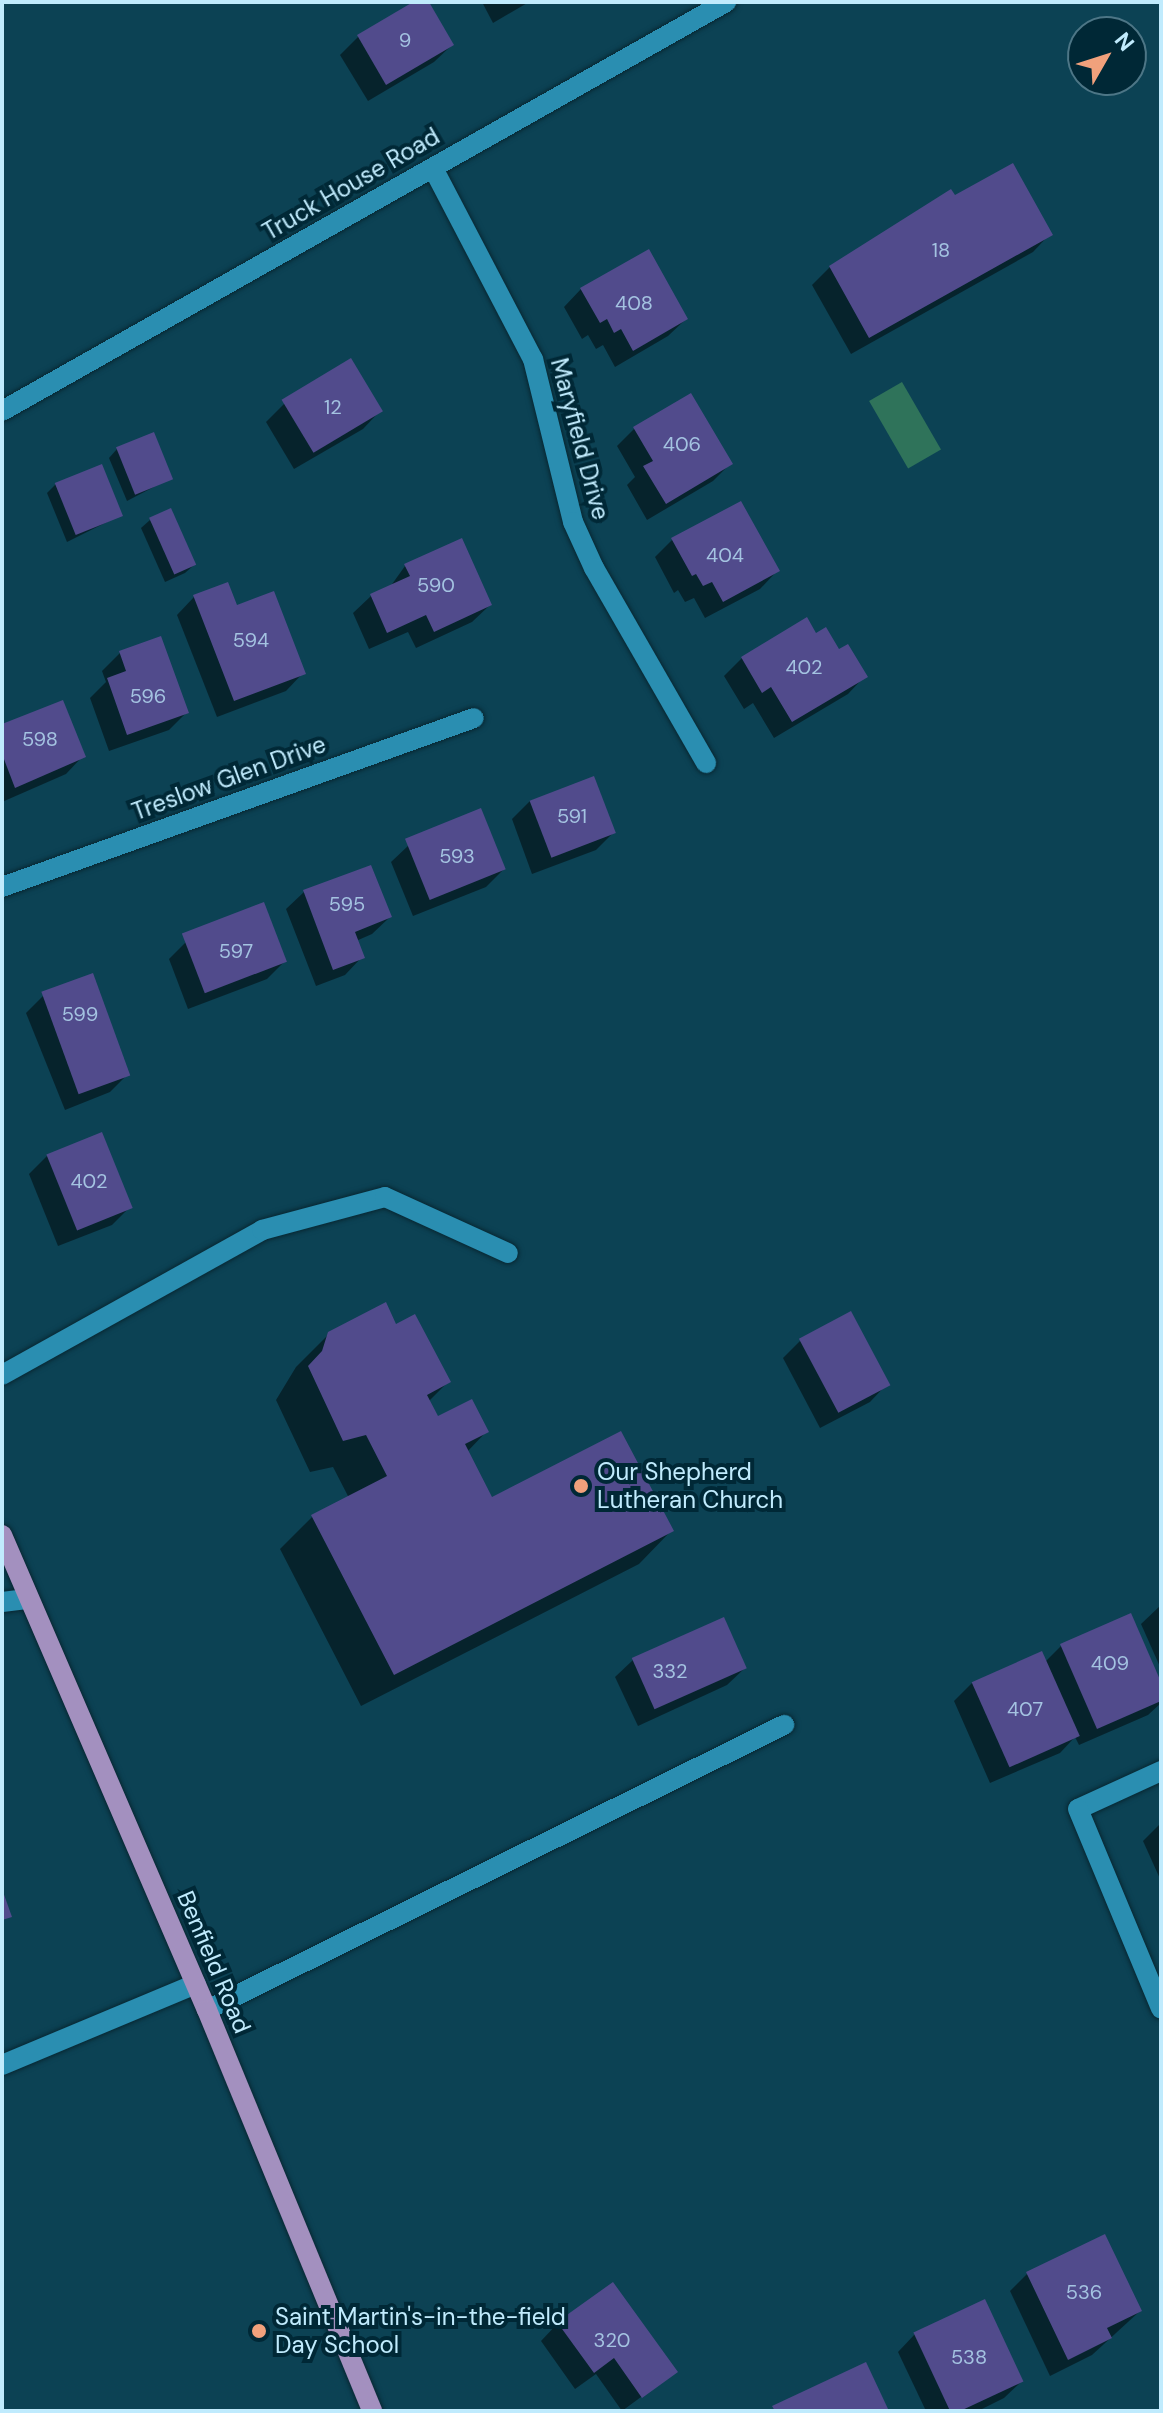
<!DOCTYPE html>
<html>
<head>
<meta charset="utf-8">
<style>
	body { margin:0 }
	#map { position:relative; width:1163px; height:2413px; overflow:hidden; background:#0c4254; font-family:"DM Sans",sans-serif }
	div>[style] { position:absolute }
	.water>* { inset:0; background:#2f735a; transform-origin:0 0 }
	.shadow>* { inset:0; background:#0007 }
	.building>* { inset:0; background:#514b8c; transform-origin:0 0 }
	.roads { filter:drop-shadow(0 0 2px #082732) drop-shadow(0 0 2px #082732) }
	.minor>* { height:20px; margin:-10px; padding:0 10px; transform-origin:10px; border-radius:10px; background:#2a8eb1 }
	.major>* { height:20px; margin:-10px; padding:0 10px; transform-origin:10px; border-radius:10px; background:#a390bf }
	.dots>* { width:22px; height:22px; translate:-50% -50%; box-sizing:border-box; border:4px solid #002836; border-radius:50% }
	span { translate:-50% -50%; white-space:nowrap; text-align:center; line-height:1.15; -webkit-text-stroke:8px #002836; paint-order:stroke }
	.number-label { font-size:20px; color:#a4c3e1 }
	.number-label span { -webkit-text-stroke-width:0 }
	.street-label { font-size:24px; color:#c0ebfd }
	.poi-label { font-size:24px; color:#c0ebfd }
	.left { translate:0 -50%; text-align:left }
	.frame { position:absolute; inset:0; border:4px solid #c0ebfd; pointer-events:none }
	.north { position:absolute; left:1067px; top:16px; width:80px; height:80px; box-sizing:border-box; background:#002836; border:2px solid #4d7686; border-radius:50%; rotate:51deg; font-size:22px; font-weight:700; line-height:32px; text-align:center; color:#c0ebfd }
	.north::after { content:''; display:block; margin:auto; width:28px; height:36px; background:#f1a17c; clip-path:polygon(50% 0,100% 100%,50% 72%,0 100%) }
</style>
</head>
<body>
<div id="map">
	<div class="water">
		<div style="left:902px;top:382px;width:78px;height:38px;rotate:60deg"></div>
	</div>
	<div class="shadow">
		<div style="clip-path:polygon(417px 2px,427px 2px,452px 45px,434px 62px,368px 101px,340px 55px,358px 37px)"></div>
		<div style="clip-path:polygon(482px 2px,529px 2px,493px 23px)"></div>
		<div style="clip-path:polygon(954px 197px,1050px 234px,1033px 252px,851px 354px,812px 285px,830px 267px)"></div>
		<div style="clip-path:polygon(581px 289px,686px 319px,668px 336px,615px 367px,603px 345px,596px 349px,588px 335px,582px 339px,564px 307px)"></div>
		<div style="clip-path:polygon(351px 361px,380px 411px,363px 429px,294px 469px,266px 422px,284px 404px)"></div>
		<div style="clip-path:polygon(634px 429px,730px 464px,713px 481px,647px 520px,627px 485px,635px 477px,617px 446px)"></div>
		<div style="clip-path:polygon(117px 449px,171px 478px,127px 501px,109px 458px)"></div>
		<div style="clip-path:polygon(56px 484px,121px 515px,67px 542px,47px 493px)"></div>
		<div style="clip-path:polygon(150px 520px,194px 565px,185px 573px,165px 582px,141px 528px)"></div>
		<div style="clip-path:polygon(672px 540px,777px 571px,760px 589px,705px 618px,694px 598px,685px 602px,678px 590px,674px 593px,655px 557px)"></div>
		<div style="clip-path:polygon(405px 566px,490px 605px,472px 622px,416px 648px,408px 632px,369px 649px,353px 613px,371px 596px,390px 587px)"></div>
		<div style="clip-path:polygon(194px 597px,236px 608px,303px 673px,286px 691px,217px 717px,177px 615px)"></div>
		<div style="clip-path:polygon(806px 620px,815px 636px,865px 676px,848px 694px,774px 738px,753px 703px,744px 709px,724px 676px,742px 658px)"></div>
		<div style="clip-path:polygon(160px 639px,186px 713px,169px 730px,109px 751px,90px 698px,106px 682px,102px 671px,120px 653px)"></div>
		<div style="clip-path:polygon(2px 726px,83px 756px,66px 774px,2px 802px)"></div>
		<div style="clip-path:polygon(593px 779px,613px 833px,596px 850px,532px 874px,512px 819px,530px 801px)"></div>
		<div style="clip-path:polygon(409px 845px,504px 869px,486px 887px,413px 916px,391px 862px)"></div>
		<div style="clip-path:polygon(304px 892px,390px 917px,372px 934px,356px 941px,362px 957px,345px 975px,316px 986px,286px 909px)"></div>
		<div style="clip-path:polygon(187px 941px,285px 961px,267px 979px,188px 1009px,169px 959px)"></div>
		<div style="clip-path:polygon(43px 996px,128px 1074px,110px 1092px,65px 1110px,26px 1013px)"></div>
		<div style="clip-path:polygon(101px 1135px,129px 1208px,112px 1225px,58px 1246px,29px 1174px,47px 1156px)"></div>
		<div style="clip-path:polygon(395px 1326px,448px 1382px,428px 1402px,437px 1419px,486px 1432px,467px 1452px,491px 1500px,671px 1531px,639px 1564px,361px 1706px,280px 1549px,312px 1517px,349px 1498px,333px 1467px,310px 1472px,276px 1400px,296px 1367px,329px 1334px)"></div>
		<div style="clip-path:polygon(800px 1341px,887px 1384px,870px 1402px,820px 1428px,783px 1358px)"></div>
		<div style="clip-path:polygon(1161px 1605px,1161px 1669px,1141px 1624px)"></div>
		<div style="clip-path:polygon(1061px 1646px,1161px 1687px,1161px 1703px,1148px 1715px,1079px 1745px,1075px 1737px,1060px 1753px,990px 1783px,954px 1701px,972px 1683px,1045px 1662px)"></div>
		<div style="clip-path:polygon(633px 1660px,745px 1668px,727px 1685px,638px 1726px,615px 1677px)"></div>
		<div style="clip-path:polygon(1161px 1823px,1161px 1881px,1143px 1841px)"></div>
		<div style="clip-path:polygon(1027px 2274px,1140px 2311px,1092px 2355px,1050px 2376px,1010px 2291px)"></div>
		<div style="clip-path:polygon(558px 2323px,675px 2372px,622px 2411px,596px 2374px,575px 2389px,541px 2341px)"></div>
		<div style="clip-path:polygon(915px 2334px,1022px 2381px,1004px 2398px,978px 2411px,926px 2411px,898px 2352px)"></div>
	</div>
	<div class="building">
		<div style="clip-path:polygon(413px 2px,429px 2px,454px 45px,386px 85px,357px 35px)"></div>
		<div style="clip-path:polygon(1013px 163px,1053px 235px,869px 338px,829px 266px,951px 189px,955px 195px)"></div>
		<div style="clip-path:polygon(649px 249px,688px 319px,633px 351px,621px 329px,614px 333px,607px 319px,600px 323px,580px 288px)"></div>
		<div style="left:351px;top:358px;width:62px;height:81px;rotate:59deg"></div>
		<div style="clip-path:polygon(691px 393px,733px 464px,666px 504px,643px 466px,653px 461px,633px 427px)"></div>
		<div style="left:154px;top:432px;width:51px;height:41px;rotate:68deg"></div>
		<div style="left:102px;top:464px;width:56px;height:51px;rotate:68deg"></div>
		<div style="clip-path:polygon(741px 501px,780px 571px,723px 602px,712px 582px,703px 586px,696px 574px,692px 576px,671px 538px)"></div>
		<div style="left:171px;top:508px;width:62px;height:24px;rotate:66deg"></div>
		<div style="clip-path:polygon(462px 538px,492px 605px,434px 632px,426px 615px,387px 633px,370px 594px,410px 576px,404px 564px)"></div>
		<div style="clip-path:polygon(228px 582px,237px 605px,274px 591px,306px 674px,234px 701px,193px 595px)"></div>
		<div style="clip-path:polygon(807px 617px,816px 633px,826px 627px,839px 649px,848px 644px,868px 677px,792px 722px,771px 687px,762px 693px,741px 657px)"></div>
		<div style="clip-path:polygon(161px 636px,189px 713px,127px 735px,107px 678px,126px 671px,119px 651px)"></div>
		<div style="clip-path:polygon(63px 700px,86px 757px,15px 788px,2px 754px,2px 724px)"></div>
		<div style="left:594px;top:776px;width:61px;height:69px;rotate:69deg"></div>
		<div style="left:481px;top:808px;width:66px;height:82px;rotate:68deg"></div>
		<div style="clip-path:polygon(371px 865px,392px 917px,355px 932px,365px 958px,333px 970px,303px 890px)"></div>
		<div style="left:264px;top:902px;width:64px;height:88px;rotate:69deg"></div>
		<div style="left:93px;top:973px;width:109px;height:55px;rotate:70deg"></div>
		<div style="left:102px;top:1132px;width:82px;height:60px;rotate:68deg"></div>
		<div style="clip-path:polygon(386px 1302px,396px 1324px,415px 1314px,451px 1382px,427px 1395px,438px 1416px,472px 1399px,489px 1432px,465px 1444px,492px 1497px,621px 1431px,674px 1531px,394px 1675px,311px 1515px,387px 1476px,366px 1435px,343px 1441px,308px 1366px,322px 1351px,328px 1332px)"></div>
		<div style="left:851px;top:1311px;width:84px;height:59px;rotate:62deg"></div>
		<div style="clip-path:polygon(1131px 1613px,1161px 1682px,1161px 1701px,1097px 1729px,1060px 1644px)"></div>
		<div style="left:724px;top:1617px;width:56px;height:101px;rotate:66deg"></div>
		<div style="left:1042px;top:1651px;width:93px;height:77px;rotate:66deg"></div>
		<div style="clip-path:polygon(2px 1889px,12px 1917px,2px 1920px)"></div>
		<div style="clip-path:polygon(1105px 2234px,1142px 2311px,1107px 2328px,1112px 2338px,1068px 2360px,1026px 2272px)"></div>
		<div style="clip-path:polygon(613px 2282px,678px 2372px,642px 2398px,614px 2358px,594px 2373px,557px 2322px)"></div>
		<div style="left:985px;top:2299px;width:91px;height:79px;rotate:65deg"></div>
		<div style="clip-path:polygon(866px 2362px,889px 2411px,775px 2411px,772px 2406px)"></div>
	</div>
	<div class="roads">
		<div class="minor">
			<div style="left:433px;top:168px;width:216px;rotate:62.4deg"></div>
			<div style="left:533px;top:359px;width:168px;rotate:76.2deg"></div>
			<div style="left:573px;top:522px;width:51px;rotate:65.5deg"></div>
			<div style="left:594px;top:568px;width:225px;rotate:60.1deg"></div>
			<div style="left:2px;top:411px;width:832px;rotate:-29.46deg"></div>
			<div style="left:2px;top:887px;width:501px;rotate:-19.7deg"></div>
			<div style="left:2px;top:1375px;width:298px;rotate:-29.1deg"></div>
			<div style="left:262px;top:1230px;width:127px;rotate:-15deg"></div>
			<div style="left:385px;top:1197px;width:135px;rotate:24.5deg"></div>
			<div style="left:2px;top:1602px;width:25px;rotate:-7deg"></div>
			<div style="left:1161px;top:1771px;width:91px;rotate:155.4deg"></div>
			<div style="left:1078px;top:1809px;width:216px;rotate:67.4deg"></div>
			<div style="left:207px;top:2010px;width:644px;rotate:-26.29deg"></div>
			<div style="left:2px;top:2065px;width:210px;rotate:-22.7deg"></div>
		</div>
		<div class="major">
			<div style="left:2px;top:1535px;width:517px;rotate:66.66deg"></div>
			<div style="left:207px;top:2010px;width:434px;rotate:67.6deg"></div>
		</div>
	</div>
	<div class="dots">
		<div style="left:581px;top:1486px;background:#f1a17c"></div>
		<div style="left:259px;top:2331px;background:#f1a17c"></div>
	</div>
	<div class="number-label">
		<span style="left:405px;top:40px">9</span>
		<span style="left:941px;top:250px">18</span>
		<span style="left:634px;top:303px">408</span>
		<span style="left:333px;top:407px">12</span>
		<span style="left:682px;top:444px">406</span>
		<span style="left:725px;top:555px">404</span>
		<span style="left:436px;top:585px">590</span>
		<span style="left:251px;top:640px">594</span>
		<span style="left:804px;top:667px">402</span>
		<span style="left:148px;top:696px">596</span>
		<span style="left:40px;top:739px">598</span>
		<span style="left:572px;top:816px">591</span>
		<span style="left:457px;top:856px">593</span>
		<span style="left:347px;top:904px">595</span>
		<span style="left:236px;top:951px">597</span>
		<span style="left:80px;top:1014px">599</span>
		<span style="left:89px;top:1181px">402</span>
		<span style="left:1110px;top:1663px">409</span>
		<span style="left:670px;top:1671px">332</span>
		<span style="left:1025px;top:1709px">407</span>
		<span style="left:1084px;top:2292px">536</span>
		<span style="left:612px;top:2340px">320</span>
		<span style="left:969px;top:2357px">538</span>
	</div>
	<div class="street-label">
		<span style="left:351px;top:184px;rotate:-30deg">Truck House Road</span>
		<span style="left:580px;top:439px;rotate:75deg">Maryfield Drive</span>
		<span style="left:229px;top:778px;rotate:-20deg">Treslow Glen Drive</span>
		<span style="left:214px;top:1962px;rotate:67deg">Benfield Road</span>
	</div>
	<div class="poi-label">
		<span class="left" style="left:597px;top:1486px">Our Shepherd<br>Lutheran Church</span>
		<span class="left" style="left:275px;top:2331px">Saint Martin's-in-the-field<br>Day School</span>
	</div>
	<div class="frame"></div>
	<div class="north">N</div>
</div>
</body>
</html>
